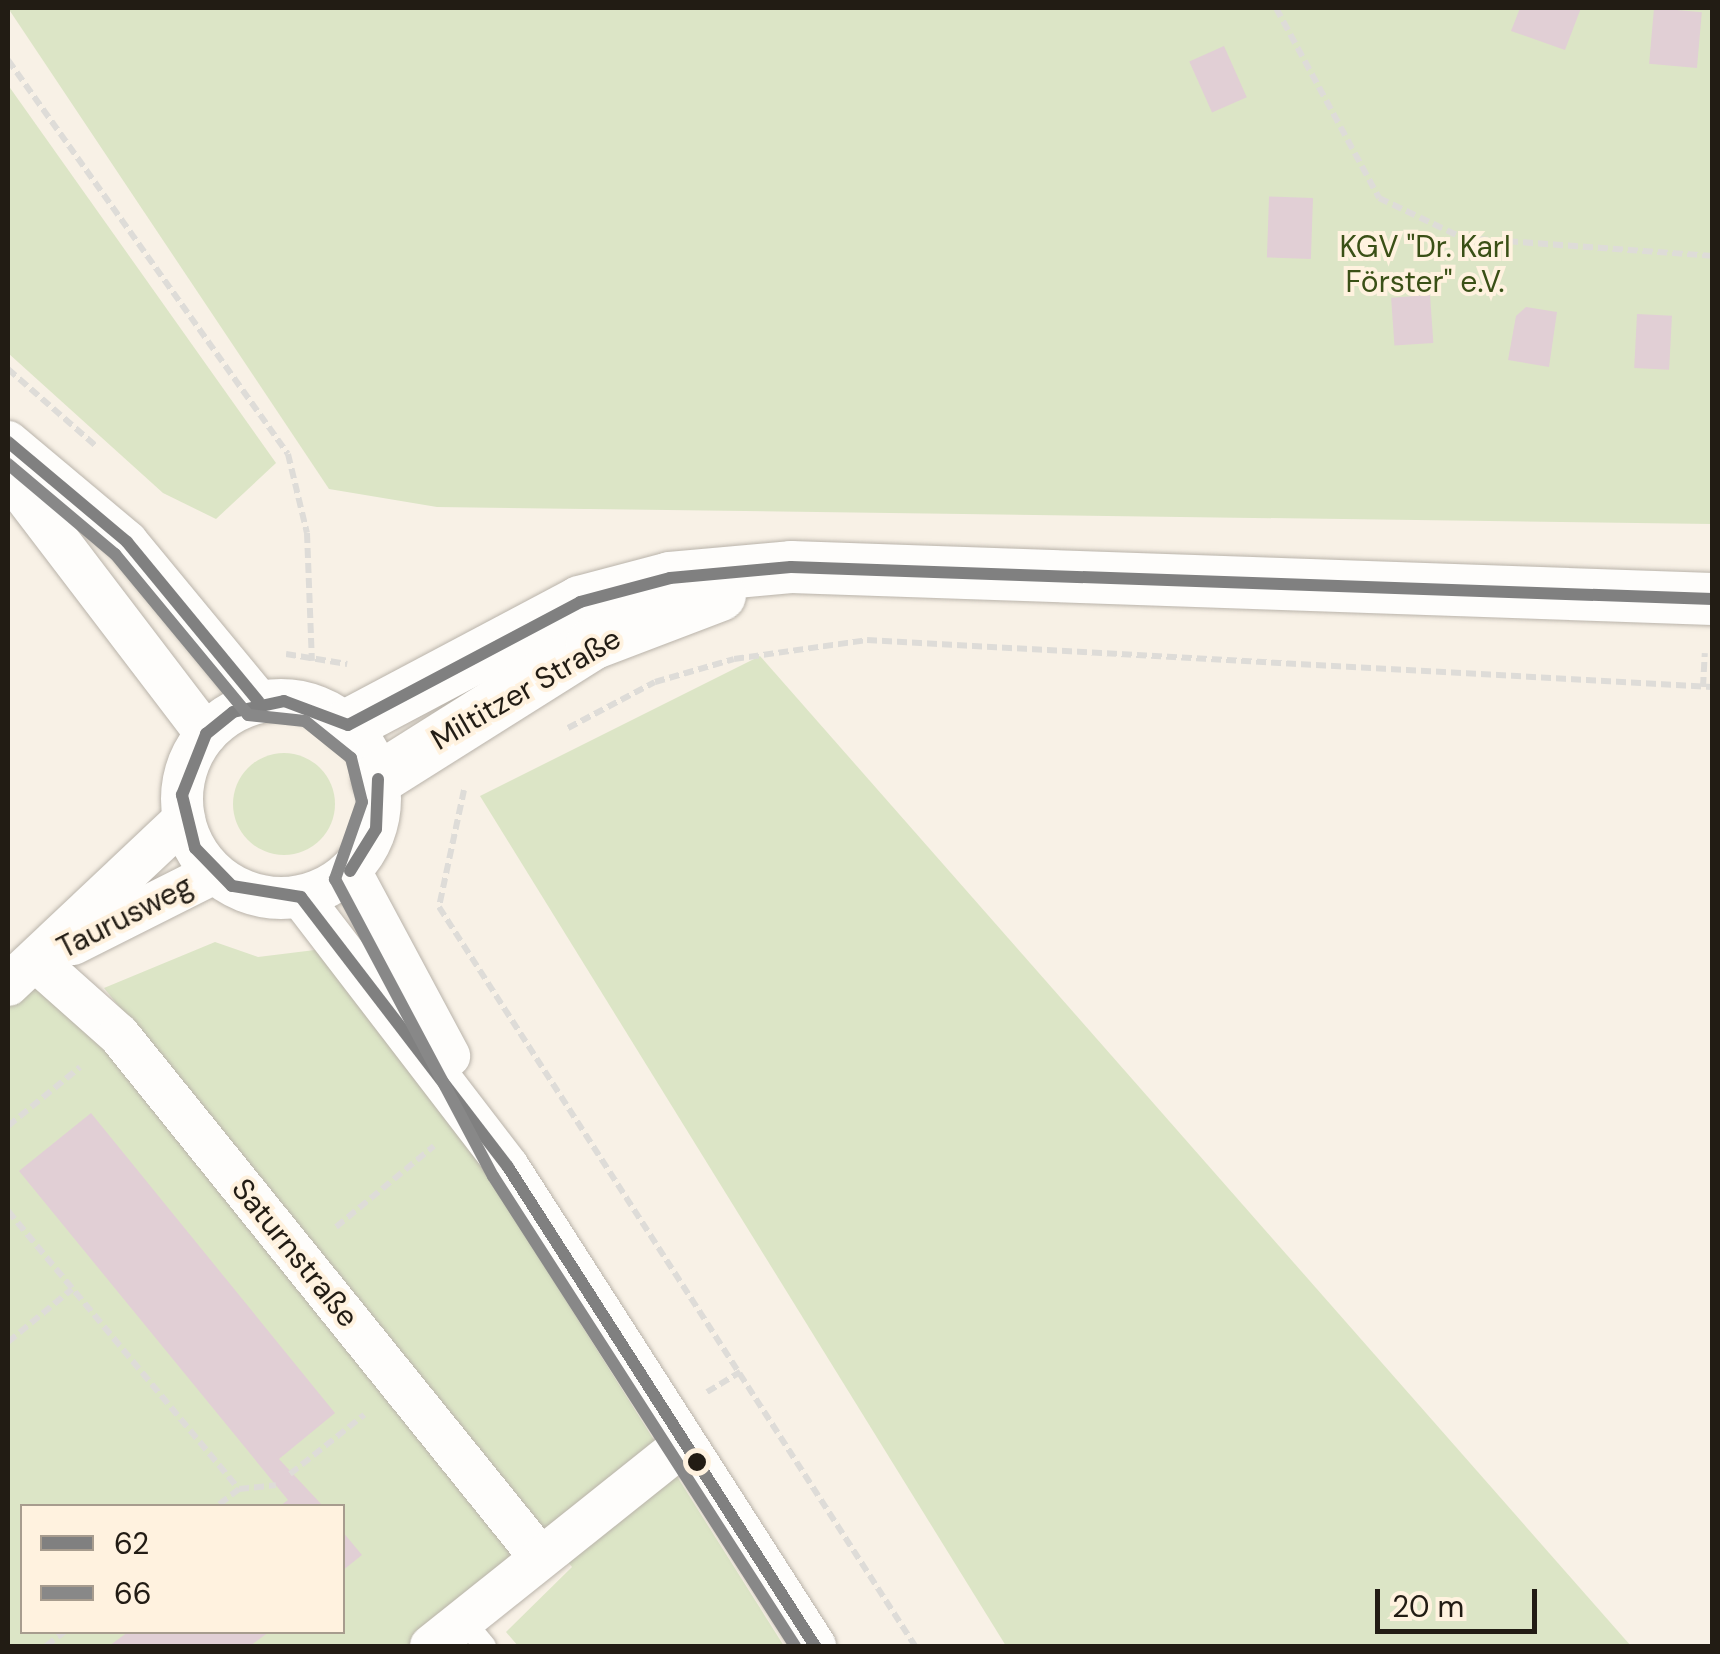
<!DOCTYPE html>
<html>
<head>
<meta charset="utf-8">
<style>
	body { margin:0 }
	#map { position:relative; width:1720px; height:1654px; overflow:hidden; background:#f8f1e6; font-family:"DM Sans",sans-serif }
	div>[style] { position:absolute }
	.green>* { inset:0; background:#dce5c6 }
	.round { border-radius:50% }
	.building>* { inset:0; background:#e1cfd5; transform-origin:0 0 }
	.path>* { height:6px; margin-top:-3px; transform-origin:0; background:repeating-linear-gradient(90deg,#dedcd8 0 10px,transparent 0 15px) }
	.roads { filter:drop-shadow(0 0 2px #b9b3aa) drop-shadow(0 0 2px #b9b3aa) }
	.service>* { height:22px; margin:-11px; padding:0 11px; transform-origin:11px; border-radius:11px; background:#fefdfb }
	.minor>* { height:42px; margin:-21px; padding:0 21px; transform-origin:21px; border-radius:21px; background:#fefdfb }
	.minor>.ring { margin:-21px; padding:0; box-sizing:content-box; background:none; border:42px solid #fefdfb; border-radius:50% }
	.tertiary>* { height:52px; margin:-26px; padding:0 26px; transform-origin:26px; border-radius:26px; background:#fefdfb }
	.bus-1>* { height:12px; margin:-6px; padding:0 6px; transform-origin:6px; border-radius:6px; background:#808080 }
	.bus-2>* { height:12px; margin:-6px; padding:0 6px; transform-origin:6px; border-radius:6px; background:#888 }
	.dots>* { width:28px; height:28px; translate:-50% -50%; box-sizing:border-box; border:5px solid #fff2df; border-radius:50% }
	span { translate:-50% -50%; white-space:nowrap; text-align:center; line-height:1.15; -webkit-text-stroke:8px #fff2df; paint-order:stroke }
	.park-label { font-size:30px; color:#3a5016 }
	.street-label { font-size:30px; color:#221c14 }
	.frame { position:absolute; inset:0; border:10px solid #221c14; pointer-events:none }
	.legend { position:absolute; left:20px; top:1504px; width:325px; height:130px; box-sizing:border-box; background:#fff2df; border:2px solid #a79c8e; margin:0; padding:12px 18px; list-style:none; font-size:30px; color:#221c14 }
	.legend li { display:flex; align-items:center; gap:20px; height:50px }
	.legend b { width:50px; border:2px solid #a79c8e }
	.scale { position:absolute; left:1375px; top:1589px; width:162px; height:45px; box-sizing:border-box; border:5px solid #221c14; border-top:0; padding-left:12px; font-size:30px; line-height:35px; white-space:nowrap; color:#221c14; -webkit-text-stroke:8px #fff2df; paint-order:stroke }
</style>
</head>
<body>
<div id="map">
	<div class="green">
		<div style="clip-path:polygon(8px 8px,1712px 8px,1712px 524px,437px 507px,329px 489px)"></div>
		<div style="clip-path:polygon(8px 85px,276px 463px,216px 519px,163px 493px,8px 353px)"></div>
		<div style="clip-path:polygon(760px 656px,1631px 1646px,1006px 1646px,480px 796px)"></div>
		<div class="round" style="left:233px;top:753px;width:102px;height:102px"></div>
		<div style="clip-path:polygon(215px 942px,258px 957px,323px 949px,447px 1112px,784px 1646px,518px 1646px,506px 1632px,572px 1567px,104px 988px)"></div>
		<div style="clip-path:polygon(evenodd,37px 962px,540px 1557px,464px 1620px,485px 1646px,8px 1646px,8px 985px,37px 962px,22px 1506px,342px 1506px,342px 1632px,22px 1632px,22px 1506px)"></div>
	</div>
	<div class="building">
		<div style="clip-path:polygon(1520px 8px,1581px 8px,1565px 50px,1511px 31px)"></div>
		<div style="left:1654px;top:8px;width:48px;height:56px;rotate:5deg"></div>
		<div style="left:1224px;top:46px;width:56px;height:38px;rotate:66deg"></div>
		<div style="left:1313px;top:198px;width:61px;height:44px;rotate:92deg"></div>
		<div style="left:1430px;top:295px;width:48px;height:39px;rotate:86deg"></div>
		<div style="clip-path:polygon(1526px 307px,1557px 312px,1549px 367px,1508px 360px,1516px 316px)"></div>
		<div style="left:1637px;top:314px;width:35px;height:54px;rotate:3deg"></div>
		<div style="clip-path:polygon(91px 1113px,335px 1413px,279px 1459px,323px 1506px,280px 1506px,288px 1500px,19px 1171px)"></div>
		<div style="clip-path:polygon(342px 1531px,362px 1555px,342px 1571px)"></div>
		<div style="clip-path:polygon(128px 1632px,269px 1632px,250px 1646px,109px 1646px)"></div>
	</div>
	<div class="path">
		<div style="left:1276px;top:8px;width:216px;rotate:61.5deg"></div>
		<div style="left:1379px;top:198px;width:93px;rotate:25.5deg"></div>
		<div style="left:1463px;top:238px;width:250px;rotate:4.1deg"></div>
		<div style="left:8px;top:60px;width:483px;rotate:54.6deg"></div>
		<div style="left:288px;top:454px;width:81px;rotate:76.5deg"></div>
		<div style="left:307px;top:533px;width:128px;rotate:87.8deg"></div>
		<div style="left:8px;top:369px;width:118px;rotate:41.2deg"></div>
		<div style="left:286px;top:654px;width:62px;rotate:9.3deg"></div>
		<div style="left:1703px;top:687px;width:34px;rotate:-87deg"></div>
		<div style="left:568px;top:728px;width:98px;rotate:-27.9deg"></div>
		<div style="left:655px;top:682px;width:82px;rotate:-16.2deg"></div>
		<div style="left:734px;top:659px;width:134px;rotate:-8.1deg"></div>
		<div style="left:867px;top:640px;width:846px;rotate:3.18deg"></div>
		<div style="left:464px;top:790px;width:120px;rotate:102.1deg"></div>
		<div style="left:439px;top:907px;width:879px;rotate:57.21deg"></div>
		<div style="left:8px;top:1126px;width:93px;rotate:-39.3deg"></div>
		<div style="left:8px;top:1211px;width:361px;rotate:50.3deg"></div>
		<div style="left:239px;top:1489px;width:28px;rotate:142deg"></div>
		<div style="left:336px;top:1227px;width:127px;rotate:-39.6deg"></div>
		<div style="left:8px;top:1342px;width:83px;rotate:-39.6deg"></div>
		<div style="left:707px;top:1392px;width:39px;rotate:-31deg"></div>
		<div style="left:290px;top:1474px;width:95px;rotate:-38.6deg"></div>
		<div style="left:239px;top:1489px;width:37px;rotate:-6deg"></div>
		<div style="left:46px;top:1646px;width:23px;rotate:-38deg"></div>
	</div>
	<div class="roads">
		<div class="service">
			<div style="left:463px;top:1620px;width:34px;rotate:50deg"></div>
		</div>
		<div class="minor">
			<div style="left:8px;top:442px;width:155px;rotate:40deg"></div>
			<div style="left:127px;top:542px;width:207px;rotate:50.5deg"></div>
			<div style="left:8px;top:474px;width:327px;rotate:52.7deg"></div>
			<div class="ring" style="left:182px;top:700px;width:156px;height:156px"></div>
			<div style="left:350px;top:871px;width:210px;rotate:61.8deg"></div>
			<div style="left:301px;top:897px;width:340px;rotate:52.5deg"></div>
			<div style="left:508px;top:1167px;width:569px;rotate:57.34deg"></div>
			<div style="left:73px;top:944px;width:158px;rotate:-26.7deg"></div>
			<div style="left:37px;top:962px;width:110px;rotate:41.7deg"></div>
			<div style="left:119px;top:1035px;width:671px;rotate:51.11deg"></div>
			<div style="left:8px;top:985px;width:242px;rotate:-43.3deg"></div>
			<div style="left:431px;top:1646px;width:324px;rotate:-38.6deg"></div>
		</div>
		<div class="tertiary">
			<div style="left:348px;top:725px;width:263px;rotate:-27.9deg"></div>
			<div style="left:580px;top:602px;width:93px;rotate:-14.9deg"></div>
			<div style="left:670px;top:578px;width:121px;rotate:-5.2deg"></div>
			<div style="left:791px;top:567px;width:922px;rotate:1.99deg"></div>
			<div style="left:378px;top:779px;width:253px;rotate:-32.2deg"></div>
			<div style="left:592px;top:644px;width:137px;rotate:-20.9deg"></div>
		</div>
	</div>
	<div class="bus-1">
		<div style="left:8px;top:442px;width:155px;rotate:40deg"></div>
		<div style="left:127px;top:542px;width:207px;rotate:50.5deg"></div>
		<div style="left:350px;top:871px;width:49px;rotate:-58.2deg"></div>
		<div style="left:376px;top:829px;width:50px;rotate:-87.7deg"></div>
		<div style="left:815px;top:1646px;width:569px;rotate:-122.66deg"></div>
		<div style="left:508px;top:1167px;width:340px;rotate:-127.5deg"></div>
		<div style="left:301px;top:897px;width:70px;rotate:-170.9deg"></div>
		<div style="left:232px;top:886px;width:53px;rotate:-134.2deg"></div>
		<div style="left:195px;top:848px;width:55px;rotate:-103.8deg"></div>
		<div style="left:182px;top:795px;width:66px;rotate:-68.5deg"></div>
		<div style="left:206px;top:734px;width:35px;rotate:-39deg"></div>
		<div style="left:233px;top:712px;width:52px;rotate:-12.2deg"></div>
		<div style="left:284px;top:701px;width:68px;rotate:20.6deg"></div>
		<div style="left:348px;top:725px;width:263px;rotate:-27.9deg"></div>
		<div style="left:580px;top:602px;width:93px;rotate:-14.9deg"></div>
		<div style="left:670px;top:578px;width:121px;rotate:-5.2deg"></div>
		<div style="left:791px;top:567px;width:922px;rotate:1.99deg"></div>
	</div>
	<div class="bus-2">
		<div style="left:8px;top:464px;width:140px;rotate:40.1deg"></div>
		<div style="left:115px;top:554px;width:209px;rotate:50.4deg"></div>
		<div style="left:248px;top:715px;width:57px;rotate:6deg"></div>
		<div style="left:305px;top:721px;width:59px;rotate:38.8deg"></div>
		<div style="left:351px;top:758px;width:45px;rotate:76deg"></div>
		<div style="left:362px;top:802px;width:82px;rotate:109.3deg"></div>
		<div style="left:335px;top:879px;width:336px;rotate:62deg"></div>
		<div style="left:493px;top:1176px;width:559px;rotate:57.28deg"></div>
	</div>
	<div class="dots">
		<div style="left:697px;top:1462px;background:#221c14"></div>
	</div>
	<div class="park-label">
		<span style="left:1425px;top:264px">KGV "Dr. Karl<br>Förster" e.V.</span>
	</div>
	<div class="street-label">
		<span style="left:526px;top:689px;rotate:-30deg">Miltitzer Straße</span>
		<span style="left:125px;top:917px;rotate:-27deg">Taurusweg</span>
		<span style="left:295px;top:1253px;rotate:51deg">Saturnstraße</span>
	</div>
	<div class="frame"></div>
	<ul class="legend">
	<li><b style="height:12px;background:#808080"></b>62</li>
	<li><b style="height:12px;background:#888"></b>66</li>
	</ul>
	<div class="scale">20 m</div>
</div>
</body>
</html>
